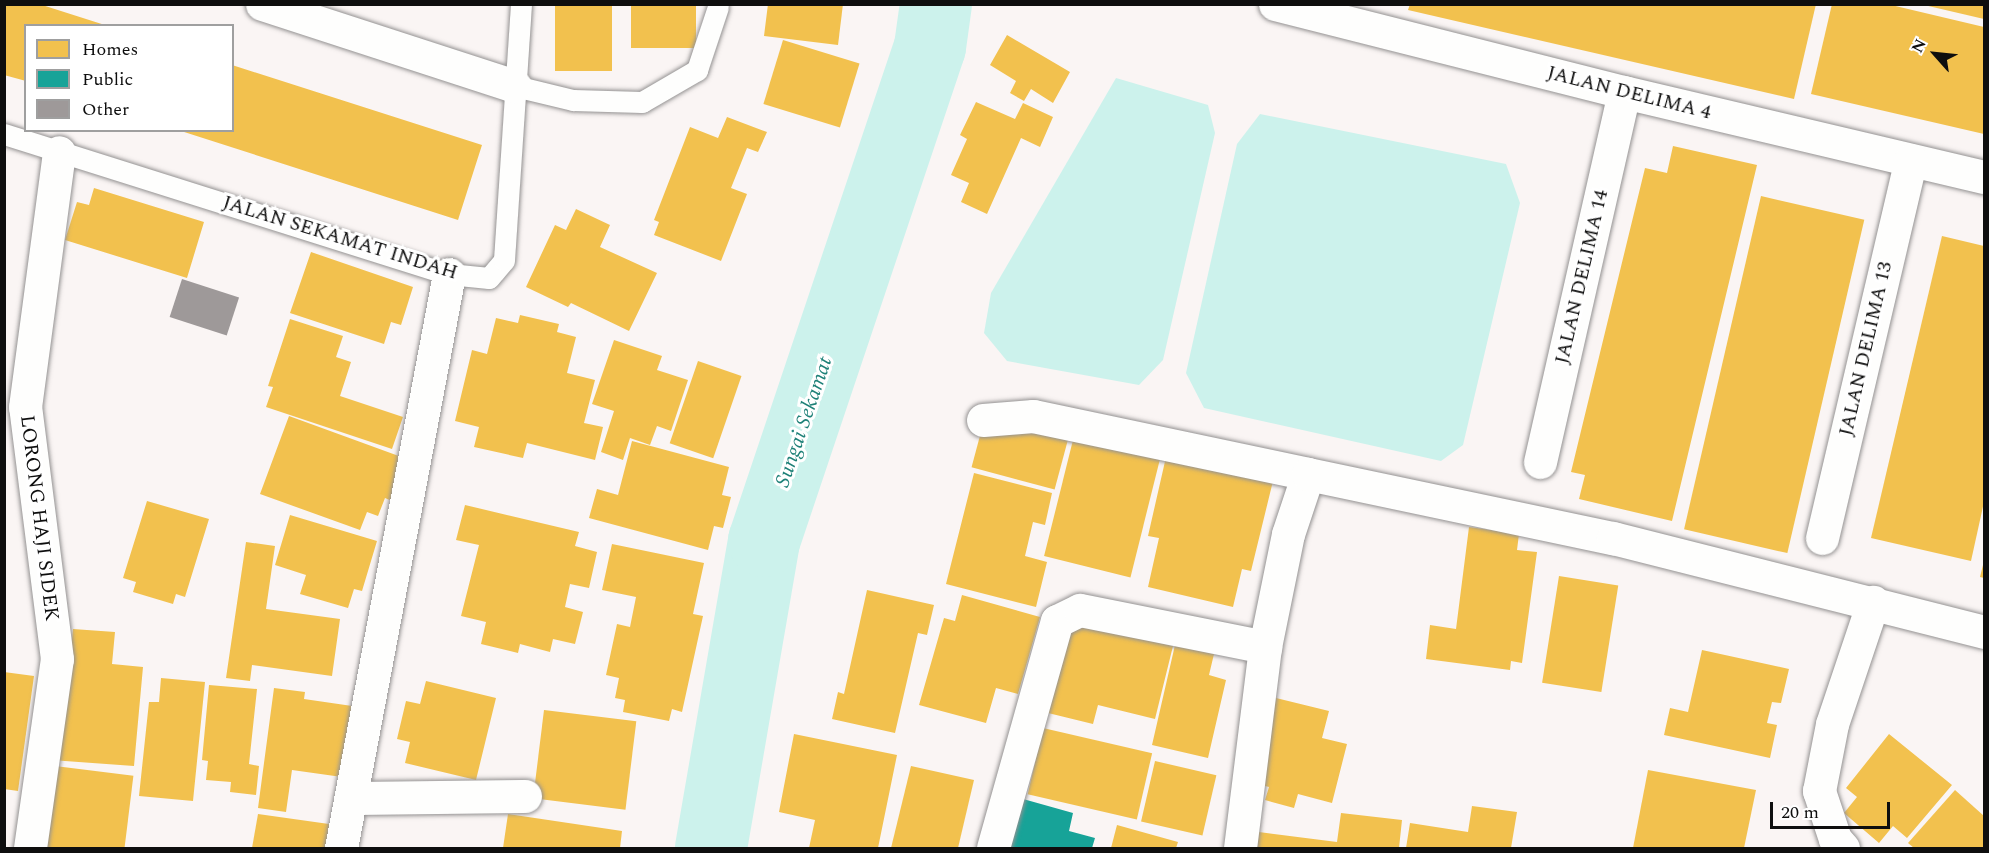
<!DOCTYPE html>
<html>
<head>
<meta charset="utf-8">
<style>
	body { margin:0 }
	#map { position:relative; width:1989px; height:853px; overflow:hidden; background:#faf5f4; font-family:Spectral,serif }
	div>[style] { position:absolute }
	.water>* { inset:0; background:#ccf2ec }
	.homes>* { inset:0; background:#f2c14e; transform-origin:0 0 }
	.public>* { inset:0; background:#17a398 }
	.river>* { height:72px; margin:-36px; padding:0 36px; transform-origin:36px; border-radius:36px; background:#ccf2ec }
	.building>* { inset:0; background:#9e9999; transform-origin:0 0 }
	.roads { filter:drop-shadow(0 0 2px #949292) drop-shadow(0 0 2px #949292) }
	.service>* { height:21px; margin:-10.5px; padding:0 10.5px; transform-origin:10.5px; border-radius:10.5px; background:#fefefd }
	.minor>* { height:33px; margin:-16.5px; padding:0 16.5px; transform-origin:16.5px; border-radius:16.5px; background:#fefefd }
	span { translate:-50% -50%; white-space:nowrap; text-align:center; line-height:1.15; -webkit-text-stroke:6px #fff; paint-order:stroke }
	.street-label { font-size:20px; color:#0e0e0e }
	.water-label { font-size:21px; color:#1f8178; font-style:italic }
	.frame { position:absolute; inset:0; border:6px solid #0e0e0e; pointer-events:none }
	.legend { position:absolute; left:24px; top:24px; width:210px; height:108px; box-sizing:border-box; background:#fff; border:2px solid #9f9f9f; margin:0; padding:8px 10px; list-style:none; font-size:18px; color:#0e0e0e }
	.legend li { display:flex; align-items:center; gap:12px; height:30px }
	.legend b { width:30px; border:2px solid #9f9f9f }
	.north { position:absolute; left:1905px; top:24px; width:60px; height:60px; -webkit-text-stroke:4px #fff; paint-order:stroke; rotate:297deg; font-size:16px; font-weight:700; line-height:24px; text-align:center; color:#0e0e0e }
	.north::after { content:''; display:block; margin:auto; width:21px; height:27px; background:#0e0e0e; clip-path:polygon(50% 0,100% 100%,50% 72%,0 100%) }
	.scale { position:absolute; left:1770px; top:802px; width:120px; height:27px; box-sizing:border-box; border:3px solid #0e0e0e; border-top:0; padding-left:8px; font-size:18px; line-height:21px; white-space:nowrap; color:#0e0e0e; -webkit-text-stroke:4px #fff; paint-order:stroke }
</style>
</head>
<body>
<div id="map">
	<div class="water">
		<div style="clip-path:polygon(1116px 78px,1208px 105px,1215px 133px,1163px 360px,1139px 385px,1007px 361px,984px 333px,991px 293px)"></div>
		<div style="clip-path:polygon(1260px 114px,1506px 164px,1520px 203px,1463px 445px,1441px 461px,1204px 408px,1186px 373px,1237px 144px)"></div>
	</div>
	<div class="homes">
		<div style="clip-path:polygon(4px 4px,39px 4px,108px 26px,26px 26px,26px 81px,4px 75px)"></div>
		<div style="left:555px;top:4px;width:57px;height:67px"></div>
		<div style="left:631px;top:4px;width:65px;height:44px"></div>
		<div style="clip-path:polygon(768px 4px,843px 4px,838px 45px,764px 36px)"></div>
		<div style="clip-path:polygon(1410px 4px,1816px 4px,1794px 99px,1408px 10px)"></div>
		<div style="clip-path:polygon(1832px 4px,1887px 4px,1984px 27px,1984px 134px,1811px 94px)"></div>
		<div style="clip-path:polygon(1924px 4px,1984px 4px,1984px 19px,1924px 5px)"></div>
		<div style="clip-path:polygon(1007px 35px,1070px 72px,1053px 103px,1031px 89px,1024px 101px,1010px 93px,1016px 81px,990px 65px)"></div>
		<div style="left:783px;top:40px;width:80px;height:67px;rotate:17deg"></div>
		<div style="clip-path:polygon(232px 65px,482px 145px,458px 220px,181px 131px,232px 130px)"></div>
		<div style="clip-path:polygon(976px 102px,1015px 119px,1023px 103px,1053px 117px,1040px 147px,1021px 138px,987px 214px,961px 202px,969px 183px,951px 175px,967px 139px,960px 135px)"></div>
		<div style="clip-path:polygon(727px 117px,767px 132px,758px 152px,747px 148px,731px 188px,747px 194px,721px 261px,654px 235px,659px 222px,654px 220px,690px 127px,718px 138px)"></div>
		<div style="clip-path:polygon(1673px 146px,1757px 165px,1672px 521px,1579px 499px,1585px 475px,1571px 472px,1645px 168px,1667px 173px)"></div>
		<div style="clip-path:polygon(94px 188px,204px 222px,187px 278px,65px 240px,77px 202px,89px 205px)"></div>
		<div style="left:1761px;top:196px;width:106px;height:342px;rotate:13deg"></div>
		<div style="clip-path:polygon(576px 209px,610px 225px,600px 247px,657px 273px,629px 331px,571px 303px,568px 307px,526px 287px,555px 225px,566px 230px)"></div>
		<div style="clip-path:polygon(1942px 236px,1984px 246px,1984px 502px,1971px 561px,1871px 538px)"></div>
		<div style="clip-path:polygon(311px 252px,413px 287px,401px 325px,391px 322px,384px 344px,290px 313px)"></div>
		<div style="clip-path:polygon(520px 315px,559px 324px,557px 332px,576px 337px,567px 373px,595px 380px,584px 423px,603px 427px,595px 460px,527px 443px,523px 458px,474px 447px,479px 427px,455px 421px,472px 350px,487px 354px,496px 318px,518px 323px)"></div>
		<div style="clip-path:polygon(290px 319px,343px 336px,336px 357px,351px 362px,340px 396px,403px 417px,392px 449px,266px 407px,273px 387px,268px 386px)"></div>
		<div style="clip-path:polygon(614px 340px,662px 356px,657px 370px,688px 380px,671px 431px,657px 426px,650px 445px,630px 438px,623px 460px,601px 452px,614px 411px,592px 404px)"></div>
		<div style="left:698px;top:361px;width:46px;height:87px;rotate:19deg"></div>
		<div style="clip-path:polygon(289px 416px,407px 459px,392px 501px,385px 498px,378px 516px,367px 512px,360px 530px,260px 494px)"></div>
		<div style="left:985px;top:417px;width:86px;height:52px;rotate:15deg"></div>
		<div style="left:1076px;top:428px;width:89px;height:132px;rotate:14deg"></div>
		<div style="clip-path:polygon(632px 441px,729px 467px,722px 495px,731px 497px,723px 528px,714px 526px,708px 550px,589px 518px,597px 489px,618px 495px)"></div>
		<div style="clip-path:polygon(1166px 457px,1273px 481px,1251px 571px,1242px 569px,1233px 607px,1148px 587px,1159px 538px,1148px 536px)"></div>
		<div style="clip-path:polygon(974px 473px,1052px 493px,1045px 525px,1033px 522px,1025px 556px,1047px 562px,1036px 607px,946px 584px)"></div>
		<div style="clip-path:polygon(147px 501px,209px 519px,185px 597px,176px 594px,173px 604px,133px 592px,136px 582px,123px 578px)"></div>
		<div style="clip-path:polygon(465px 505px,579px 532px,575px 546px,597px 552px,589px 588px,570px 584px,565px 607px,583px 612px,575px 644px,553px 639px,550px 652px,520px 644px,518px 653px,481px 644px,486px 622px,461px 616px,479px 545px,456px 540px)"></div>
		<div style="clip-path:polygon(290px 515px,377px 541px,362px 591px,354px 589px,348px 608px,300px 594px,306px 575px,275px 565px)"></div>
		<div style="clip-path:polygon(1469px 527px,1519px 534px,1517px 550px,1537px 552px,1522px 663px,1511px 661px,1510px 670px,1426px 659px,1430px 625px,1456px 629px)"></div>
		<div style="clip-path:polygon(246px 542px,275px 546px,266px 609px,340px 619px,332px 676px,252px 665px,250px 681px,226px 678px)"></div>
		<div style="clip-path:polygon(612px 544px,704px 563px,693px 614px,703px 616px,682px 712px,672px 709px,669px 721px,623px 712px,625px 700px,615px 698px,619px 678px,606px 675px,617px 624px,630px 627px,636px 597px,602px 590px)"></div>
		<div style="clip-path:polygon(1984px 561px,1984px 578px,1980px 577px)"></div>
		<div style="left:1559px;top:576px;width:60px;height:108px;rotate:9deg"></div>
		<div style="clip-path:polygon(867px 590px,934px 605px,927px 635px,918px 633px,895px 733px,832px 719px,838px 692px,844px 694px)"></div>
		<div style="clip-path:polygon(962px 595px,1040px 617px,1018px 694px,996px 688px,986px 723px,919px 705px,944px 618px,955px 621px)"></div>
		<div style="clip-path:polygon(1066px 621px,1173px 646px,1155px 719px,1098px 705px,1093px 724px,1044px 712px)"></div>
		<div style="clip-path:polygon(73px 629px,115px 632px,112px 664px,143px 667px,134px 766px,51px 760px,70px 661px)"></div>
		<div style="clip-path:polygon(1175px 645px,1214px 654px,1209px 675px,1226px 680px,1208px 758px,1152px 745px)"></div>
		<div style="clip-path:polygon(1702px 650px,1789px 669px,1781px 703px,1772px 702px,1767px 723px,1777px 725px,1770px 758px,1664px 735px,1670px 708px,1688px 712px)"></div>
		<div style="clip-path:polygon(4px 672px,34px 676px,18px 791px,4px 789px)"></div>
		<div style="clip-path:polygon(161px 678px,205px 682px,193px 801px,139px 796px,149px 702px,159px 702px)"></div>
		<div style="clip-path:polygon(426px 681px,496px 698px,476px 780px,405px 763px,410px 742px,397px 739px,406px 701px,420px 704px)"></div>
		<div style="clip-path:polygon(209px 685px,257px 689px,249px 764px,259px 766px,256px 795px,230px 792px,231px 782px,206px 780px,208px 761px,202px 760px)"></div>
		<div style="clip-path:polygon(274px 688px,305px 692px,304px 699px,359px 707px,349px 778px,292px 770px,286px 812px,258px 808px)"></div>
		<div style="clip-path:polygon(1276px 698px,1329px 711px,1322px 738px,1347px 744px,1332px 803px,1298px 794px,1294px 808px,1265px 800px,1269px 787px,1254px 783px)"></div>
		<div style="left:544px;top:710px;width:93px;height:89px;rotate:7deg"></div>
		<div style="left:1043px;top:728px;width:112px;height:68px;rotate:13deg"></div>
		<div style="clip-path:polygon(794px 734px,897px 755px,878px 848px,809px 848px,815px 820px,779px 812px)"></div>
		<div style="clip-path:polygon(1889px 734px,1952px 785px,1907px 838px,1893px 826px,1879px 843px,1844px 813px,1857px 797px,1846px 788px)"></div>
		<div style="left:1155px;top:761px;width:63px;height:62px;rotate:13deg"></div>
		<div style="left:55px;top:766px;width:79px;height:83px;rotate:7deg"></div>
		<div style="clip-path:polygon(911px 766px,974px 780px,958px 848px,891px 848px)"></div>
		<div style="clip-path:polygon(1648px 770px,1756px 790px,1744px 848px,1633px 848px)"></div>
		<div style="clip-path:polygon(1955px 790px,1984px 816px,1984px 848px,1914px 848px,1908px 843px)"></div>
		<div style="clip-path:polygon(1472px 806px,1517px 812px,1511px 848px,1406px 848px,1410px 823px,1468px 832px)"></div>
		<div style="clip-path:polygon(1341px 813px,1402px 820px,1399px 848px,1257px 848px,1259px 832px,1337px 842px)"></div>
		<div style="clip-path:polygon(258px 814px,336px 825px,332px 848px,252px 848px)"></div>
		<div style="clip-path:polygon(508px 814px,622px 831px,620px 848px,503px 848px)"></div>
		<div style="clip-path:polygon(1117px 825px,1178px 842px,1176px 848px,1111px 848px)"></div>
	</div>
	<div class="public">
		<div style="clip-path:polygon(1016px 797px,1073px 813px,1069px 831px,1095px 838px,1092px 848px,1002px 848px)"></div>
	</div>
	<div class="river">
		<div style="left:711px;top:848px;width:312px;rotate:-80.2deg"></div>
		<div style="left:764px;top:541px;width:521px;rotate:-71.43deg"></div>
		<div style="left:930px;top:47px;width:43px;rotate:-82.1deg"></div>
	</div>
	<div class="building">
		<div style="left:182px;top:279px;width:60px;height:40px;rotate:18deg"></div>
	</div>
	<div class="roads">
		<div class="service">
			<div style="left:515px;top:86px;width:60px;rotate:13.6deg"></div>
			<div style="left:573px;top:100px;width:69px;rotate:1.7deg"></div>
			<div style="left:642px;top:102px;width:64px;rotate:-30.2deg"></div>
			<div style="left:697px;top:70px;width:66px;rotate:-71.6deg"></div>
			<div style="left:4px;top:134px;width:467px;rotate:17.5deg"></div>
			<div style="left:449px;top:274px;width:40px;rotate:5.7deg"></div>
			<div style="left:489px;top:278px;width:23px;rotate:-50deg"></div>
			<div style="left:504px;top:260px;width:257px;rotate:-86.2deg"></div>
		</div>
		<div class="minor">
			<div style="left:262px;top:4px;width:266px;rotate:18deg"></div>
			<div style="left:1275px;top:4px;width:360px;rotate:14.2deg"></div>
			<div style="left:1624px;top:92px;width:370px;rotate:13.3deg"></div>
			<div style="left:983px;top:420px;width:50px;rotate:-4.6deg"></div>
			<div style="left:1033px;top:416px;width:281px;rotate:11.9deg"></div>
			<div style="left:1540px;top:462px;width:379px;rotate:-77.2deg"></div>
			<div style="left:1822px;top:538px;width:388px;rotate:-76.8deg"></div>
			<div style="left:351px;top:798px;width:174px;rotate:-0.7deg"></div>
			<div style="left:30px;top:848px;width:191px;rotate:-81.9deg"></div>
			<div style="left:57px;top:659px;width:254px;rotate:-97.2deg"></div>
			<div style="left:25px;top:407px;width:257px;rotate:-82.4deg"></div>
			<div style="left:341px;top:848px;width:584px;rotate:-79.34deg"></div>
			<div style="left:993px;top:848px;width:236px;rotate:-74.3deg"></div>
			<div style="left:1057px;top:621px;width:25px;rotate:-26deg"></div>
			<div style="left:1080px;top:610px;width:189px;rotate:11.3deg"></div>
			<div style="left:1240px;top:848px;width:203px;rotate:-82.9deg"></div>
			<div style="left:1265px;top:647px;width:115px;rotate:-78.5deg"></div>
			<div style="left:1288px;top:534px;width:63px;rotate:-71.6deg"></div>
			<div style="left:1308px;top:474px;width:312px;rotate:11.9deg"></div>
			<div style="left:1613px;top:538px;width:383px;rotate:14.2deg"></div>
			<div style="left:1843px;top:848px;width:12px;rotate:-132deg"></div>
			<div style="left:1835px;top:839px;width:51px;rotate:-108.4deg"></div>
			<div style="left:1819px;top:791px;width:68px;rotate:-79deg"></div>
			<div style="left:1832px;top:724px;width:129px;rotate:-71.4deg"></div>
		</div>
	</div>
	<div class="street-label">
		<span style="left:1629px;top:93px;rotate:14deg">JALAN DELIMA 4</span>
		<span style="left:340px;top:238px;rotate:17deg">JALAN SEKAMAT INDAH</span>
		<span style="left:1582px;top:277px;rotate:-77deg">JALAN DELIMA 14</span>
		<span style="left:1866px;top:349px;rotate:-77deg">JALAN DELIMA 13</span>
		<span style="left:39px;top:518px;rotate:83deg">LORONG HAJI SIDEK</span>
	</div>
	<div class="water-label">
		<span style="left:804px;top:422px;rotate:-71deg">Sungai Sekamat</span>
	</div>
	<div class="frame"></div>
	<ul class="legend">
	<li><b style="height:16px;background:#f2c14e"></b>Homes</li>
	<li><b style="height:16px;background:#17a398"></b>Public</li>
	<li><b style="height:16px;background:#9e9999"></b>Other</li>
	</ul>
	<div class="north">N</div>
	<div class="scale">20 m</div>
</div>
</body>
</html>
